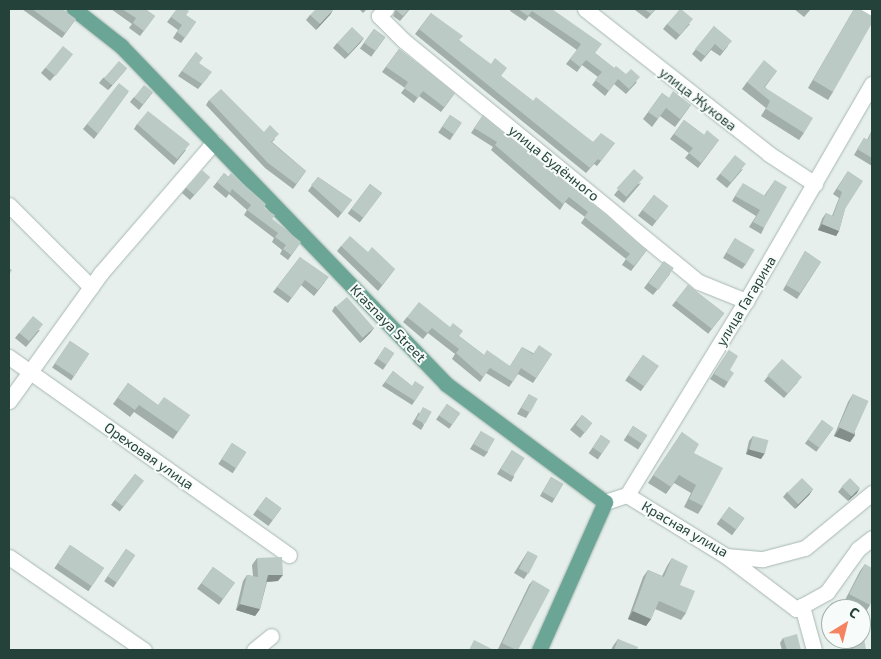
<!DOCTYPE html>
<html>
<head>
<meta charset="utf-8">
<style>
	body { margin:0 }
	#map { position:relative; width:881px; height:659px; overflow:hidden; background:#e6efeb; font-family:"Exo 2",sans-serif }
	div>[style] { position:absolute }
	.roads { filter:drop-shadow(0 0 1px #a8b8b2) drop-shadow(0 0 1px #a8b8b2) }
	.minor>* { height:15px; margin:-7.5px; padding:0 7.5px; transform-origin:7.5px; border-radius:7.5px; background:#fff }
	.major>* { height:15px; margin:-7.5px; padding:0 7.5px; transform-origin:7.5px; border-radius:7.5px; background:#6aa596 }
	.wall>* { inset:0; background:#a1aea9; transform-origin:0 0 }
	.shaded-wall>* { inset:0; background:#838d89 }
	.building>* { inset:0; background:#bbcac4; transform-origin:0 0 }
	span { translate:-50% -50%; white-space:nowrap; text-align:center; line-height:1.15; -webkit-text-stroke:4px #f7fbf9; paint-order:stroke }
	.street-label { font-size:14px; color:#24423a }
	.frame { position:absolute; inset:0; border:10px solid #24423a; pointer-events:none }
	.north { position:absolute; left:821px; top:599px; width:50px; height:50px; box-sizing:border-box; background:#f7fbf9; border:1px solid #a3b1ad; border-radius:50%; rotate:36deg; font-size:14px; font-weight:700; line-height:20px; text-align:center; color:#24423a }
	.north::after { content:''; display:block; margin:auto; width:18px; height:22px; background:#f4845f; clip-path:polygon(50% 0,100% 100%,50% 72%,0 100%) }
</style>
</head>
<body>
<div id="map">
	<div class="roads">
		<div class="minor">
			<div style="left:386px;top:9px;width:10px;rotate:135deg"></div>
			<div style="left:379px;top:16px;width:34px;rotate:45deg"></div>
			<div style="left:403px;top:40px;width:382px;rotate:39.3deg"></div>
			<div style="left:699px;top:282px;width:51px;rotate:22deg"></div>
			<div style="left:585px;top:9px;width:234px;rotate:38.2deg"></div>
			<div style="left:769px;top:154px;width:55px;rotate:33.1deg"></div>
			<div style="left:868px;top:9px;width:5px;rotate:37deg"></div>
			<div style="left:9px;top:205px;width:116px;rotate:45deg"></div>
			<div style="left:9px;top:357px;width:343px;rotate:35.3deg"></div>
			<div style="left:9px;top:401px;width:158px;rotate:-54.3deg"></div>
			<div style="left:101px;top:273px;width:173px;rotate:-49.2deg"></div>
			<div style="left:627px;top:495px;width:116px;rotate:31.6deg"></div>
			<div style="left:726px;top:556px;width:37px;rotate:5deg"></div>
			<div style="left:763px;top:559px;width:43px;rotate:-14.7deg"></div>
			<div style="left:805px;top:548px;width:87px;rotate:-39.4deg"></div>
			<div style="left:605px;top:502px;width:23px;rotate:-18deg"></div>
			<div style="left:627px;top:495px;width:228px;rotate:-58.5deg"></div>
			<div style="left:746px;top:301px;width:251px;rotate:-59.9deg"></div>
			<div style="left:726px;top:556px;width:88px;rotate:37.1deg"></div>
			<div style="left:796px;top:609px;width:7px;rotate:-27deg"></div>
			<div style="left:9px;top:557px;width:164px;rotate:34.6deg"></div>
			<div style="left:254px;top:650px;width:22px;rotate:-39deg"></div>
			<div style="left:814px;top:650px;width:46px;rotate:-105.3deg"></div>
			<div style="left:802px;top:606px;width:29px;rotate:-29deg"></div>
			<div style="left:827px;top:592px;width:53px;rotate:-54.2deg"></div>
			<div style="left:858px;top:549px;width:18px;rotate:-38deg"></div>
		</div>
		<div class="major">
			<div style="left:74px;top:9px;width:60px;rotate:38.2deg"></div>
			<div style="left:121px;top:46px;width:469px;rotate:46.1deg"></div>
			<div style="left:446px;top:384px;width:198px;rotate:36.6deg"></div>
			<div style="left:605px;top:502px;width:162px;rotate:114deg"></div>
		</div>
	</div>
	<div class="wall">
		<div style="clip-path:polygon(22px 9px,62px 9px,76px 19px,62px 38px)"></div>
		<div style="clip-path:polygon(111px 9px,145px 9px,155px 16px,140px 36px,129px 28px,132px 24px)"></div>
		<div style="clip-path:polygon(177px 9px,196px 22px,181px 43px,173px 38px,178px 30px,167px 22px)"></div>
		<div style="clip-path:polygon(359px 9px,367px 9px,363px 13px)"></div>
		<div style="clip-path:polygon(396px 9px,410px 9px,400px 21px,393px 16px)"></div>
		<div style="clip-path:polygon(511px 9px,552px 9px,595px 53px,614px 68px,637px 82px,626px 94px,614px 84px,605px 96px,592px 85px,598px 77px,582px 65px,577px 72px,566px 64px,577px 50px,529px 16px,525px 21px,510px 11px)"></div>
		<div style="clip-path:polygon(636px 9px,656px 9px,647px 19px,635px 10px)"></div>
		<div style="clip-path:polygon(794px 9px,811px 9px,804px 17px)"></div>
		<div style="clip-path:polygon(854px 9px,833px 92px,828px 100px,808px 88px)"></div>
		<div style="clip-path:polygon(333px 10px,316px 30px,306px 20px,310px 15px)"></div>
		<div style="clip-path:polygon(431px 13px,459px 40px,501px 76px,533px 101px,593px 142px,615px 143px,597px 166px,594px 164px,586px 173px,415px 34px)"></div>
		<div style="clip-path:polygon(667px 24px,690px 24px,676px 40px,663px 29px)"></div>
		<div style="clip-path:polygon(714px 26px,728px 46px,720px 56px,711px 50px,701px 62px,692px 54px)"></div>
		<div style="left:374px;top:29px;width:14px;height:24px;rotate:36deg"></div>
		<div style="clip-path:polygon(364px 38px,360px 43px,345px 59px,333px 48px,337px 43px)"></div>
		<div style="clip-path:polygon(399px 49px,455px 93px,441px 112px,419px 96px,414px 103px,401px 93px,405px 88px,382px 72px)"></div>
		<div style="clip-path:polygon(196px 52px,199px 63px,208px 77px,198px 89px,178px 76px)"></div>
		<div style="clip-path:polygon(69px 59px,50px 81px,41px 73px,45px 68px)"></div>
		<div style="clip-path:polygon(127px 68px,108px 90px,99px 83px,103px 78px)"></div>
		<div style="clip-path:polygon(777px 71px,765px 87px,804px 133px,799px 140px,761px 116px,766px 108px,742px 89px,747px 82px)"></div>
		<div style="clip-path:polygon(129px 91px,94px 139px,83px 129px,87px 124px)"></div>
		<div style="clip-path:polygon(153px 92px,139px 110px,130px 102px,134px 97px)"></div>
		<div style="clip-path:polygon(662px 93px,669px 98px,691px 105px,675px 127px,660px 116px,652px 127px,643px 119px)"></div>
		<div style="clip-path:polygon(209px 100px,275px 139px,272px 142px,306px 171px,293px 189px,265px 168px,206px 105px)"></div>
		<div style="left:450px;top:115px;width:14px;height:21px;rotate:34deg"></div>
		<div style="clip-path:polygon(483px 115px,647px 250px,631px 271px,622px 265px,626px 259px,581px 223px,585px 217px,565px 202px,560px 210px,491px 150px,493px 147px,471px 133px)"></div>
		<div style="clip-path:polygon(684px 120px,704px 135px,719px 140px,698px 168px,685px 158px,689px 153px,670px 139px)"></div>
		<div style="clip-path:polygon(137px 124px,186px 150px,174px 165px,134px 129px)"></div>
		<div style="clip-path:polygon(872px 130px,872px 166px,854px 155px,864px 138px,867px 140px)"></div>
		<div style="clip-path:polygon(743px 169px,727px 188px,716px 179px,720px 174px)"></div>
		<div style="clip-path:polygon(848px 171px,845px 209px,839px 231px,836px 236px,818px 230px,822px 219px,826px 213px,832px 216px,839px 198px,833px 194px)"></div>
		<div style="clip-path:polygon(224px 173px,264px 208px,272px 219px,301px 242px,288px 260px,280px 254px,282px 250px,272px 242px,274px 238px,244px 215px,247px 210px,229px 194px,226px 198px,213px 187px)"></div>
		<div style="clip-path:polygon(318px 177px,352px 200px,338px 218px,308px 191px)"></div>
		<div style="clip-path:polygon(775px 180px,764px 228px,761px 234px,749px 227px,756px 216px,732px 201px,740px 188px,764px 196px)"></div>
		<div style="clip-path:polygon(206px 182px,190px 200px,182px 193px,186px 188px)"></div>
		<div style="clip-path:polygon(641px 183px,624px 203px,614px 195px,618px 190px)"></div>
		<div style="left:370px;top:184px;width:15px;height:37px;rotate:37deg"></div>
		<div style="left:654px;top:195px;width:18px;height:26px;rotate:38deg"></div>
		<div style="clip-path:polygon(735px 238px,746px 264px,742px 269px,723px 258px)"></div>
		<div style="clip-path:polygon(341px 246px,395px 269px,378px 291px,337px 251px)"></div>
		<div style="clip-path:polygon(805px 251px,821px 262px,797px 299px,783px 290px)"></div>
		<div style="clip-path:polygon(300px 257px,325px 282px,314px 296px,301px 285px,288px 303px,273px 292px)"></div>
		<div style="clip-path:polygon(664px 261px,670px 274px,653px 295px,644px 288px)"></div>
		<div style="left:688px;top:285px;width:46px;height:26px;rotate:38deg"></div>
		<div style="clip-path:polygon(335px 306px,374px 328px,370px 333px,360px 343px,332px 311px)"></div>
		<div style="clip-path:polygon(407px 317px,459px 336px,484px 355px,510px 366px,522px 347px,533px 353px,552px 354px,533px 383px,518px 374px,509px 387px,486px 373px,480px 382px,452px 359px,455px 354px,428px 333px,423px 339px,403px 322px)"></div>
		<div style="clip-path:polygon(40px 330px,26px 347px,15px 338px,19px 333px)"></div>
		<div style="left:70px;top:341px;width:23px;height:32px;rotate:34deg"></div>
		<div style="left:385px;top:347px;width:11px;height:20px;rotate:34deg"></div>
		<div style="clip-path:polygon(729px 350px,730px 370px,728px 382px,724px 388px,710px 379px)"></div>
		<div style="left:643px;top:355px;width:19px;height:31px;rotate:35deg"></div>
		<div style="clip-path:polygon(393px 371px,412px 386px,424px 387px,412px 405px,382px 386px)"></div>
		<div style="clip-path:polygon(768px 376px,798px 382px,784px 398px,764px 381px)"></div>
		<div style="clip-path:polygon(128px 383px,158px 405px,190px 415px,173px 439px,134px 412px,130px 417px,113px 404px)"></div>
		<div style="clip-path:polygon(529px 394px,529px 413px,526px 418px,517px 414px)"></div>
		<div style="clip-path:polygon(853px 394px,855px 435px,850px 442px,834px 436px,848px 402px)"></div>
		<div style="left:447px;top:404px;width:16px;height:19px;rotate:35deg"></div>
		<div style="clip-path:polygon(419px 412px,424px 425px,421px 430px,412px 424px)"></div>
		<div style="left:582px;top:415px;width:13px;height:19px;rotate:39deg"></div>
		<div style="left:822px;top:420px;width:14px;height:29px;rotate:36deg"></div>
		<div style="left:633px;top:426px;width:17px;height:17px;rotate:33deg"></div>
		<div style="clip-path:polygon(481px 431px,488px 452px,484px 457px,470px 449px)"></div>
		<div style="clip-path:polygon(682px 432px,703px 506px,698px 514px,684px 507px,691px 493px,674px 483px,666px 494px,648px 483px)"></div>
		<div style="left:601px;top:435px;width:11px;height:22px;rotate:34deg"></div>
		<div style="clip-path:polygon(753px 436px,761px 459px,746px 454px,749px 441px)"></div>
		<div style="left:232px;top:443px;width:17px;height:25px;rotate:33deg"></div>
		<div style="clip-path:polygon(512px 450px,514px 477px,511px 482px,497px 474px)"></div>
		<div style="left:135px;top:474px;width:11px;height:39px;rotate:38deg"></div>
		<div style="left:551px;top:477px;width:14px;height:22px;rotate:30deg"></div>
		<div style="clip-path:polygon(842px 487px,857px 493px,848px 501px,838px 492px)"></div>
		<div style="clip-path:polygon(813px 489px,809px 495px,795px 509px,783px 497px,787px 492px)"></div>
		<div style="left:266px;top:497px;width:19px;height:22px;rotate:36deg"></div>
		<div style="left:729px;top:507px;width:19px;height:21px;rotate:36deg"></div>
		<div style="left:70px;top:545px;width:41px;height:28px;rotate:34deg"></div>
		<div style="left:126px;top:549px;width:11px;height:39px;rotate:34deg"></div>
		<div style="clip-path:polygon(528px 551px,528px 573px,524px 579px,514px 573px)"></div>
		<div style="clip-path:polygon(257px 558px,278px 581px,267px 582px,260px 609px,255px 616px,236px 610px,243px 581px,247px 575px,253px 576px,252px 565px)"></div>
		<div style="clip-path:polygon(672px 558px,680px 585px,686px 613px,681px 620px,655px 609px,651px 619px,646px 626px,628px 619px,643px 577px,648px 570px,662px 576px,667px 566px)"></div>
		<div style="clip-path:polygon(865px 564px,870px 605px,865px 613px,861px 611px,861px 609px,857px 609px,844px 602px,860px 571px)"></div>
		<div style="left:213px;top:567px;width:27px;height:27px;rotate:36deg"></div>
		<div style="clip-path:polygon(533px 580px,518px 650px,501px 650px,498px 649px,529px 585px)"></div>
		<div style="clip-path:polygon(783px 638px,801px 650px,782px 650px,780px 643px)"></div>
		<div style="clip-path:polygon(618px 639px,637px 650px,611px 650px,613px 646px)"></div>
		<div style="clip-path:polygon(846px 639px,861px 639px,866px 650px,848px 650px)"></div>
	</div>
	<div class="shaded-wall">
		<div style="clip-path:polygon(333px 10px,330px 15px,316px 30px,320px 24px)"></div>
		<div style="clip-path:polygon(364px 38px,360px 43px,345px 59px,349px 54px)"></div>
		<div style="clip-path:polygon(127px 68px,123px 73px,108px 90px,111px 85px)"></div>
		<div style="clip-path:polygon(822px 224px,839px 231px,836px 236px,818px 230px)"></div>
		<div style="clip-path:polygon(374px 328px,370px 333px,360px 343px,364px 338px)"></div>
		<div style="clip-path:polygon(840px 428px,855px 435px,850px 442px,834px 436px)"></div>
		<div style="clip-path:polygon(749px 449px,765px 453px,761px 459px,746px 454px)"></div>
		<div style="clip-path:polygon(860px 488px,857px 493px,848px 501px,851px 496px)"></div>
		<div style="clip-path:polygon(813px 489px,809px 495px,795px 509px,799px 503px)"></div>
		<div style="clip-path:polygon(268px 575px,283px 575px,278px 581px,264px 582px)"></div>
		<div style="clip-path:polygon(240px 604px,260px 609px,255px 616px,236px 610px)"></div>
		<div style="clip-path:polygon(633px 611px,651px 619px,646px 626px,628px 619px)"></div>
	</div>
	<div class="building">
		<div style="clip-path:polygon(32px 9px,62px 9px,76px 19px,65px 33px)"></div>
		<div style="clip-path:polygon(122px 9px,145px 9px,155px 16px,144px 31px,133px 23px,136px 18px)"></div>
		<div style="clip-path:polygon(177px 9px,185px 9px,189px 11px,186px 15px,196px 22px,185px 38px,177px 32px,182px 25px,171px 17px)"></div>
		<div style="clip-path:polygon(316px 9px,333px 9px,333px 10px,320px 24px,310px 15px)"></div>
		<div style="clip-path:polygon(397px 9px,409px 9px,403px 16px,396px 10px)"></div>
		<div style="clip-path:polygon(518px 9px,552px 9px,602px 44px,595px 53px,614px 68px,616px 66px,626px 74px,631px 69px,640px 77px,629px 89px,618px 79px,609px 91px,595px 80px,602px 72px,586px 60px,580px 67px,570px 59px,581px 44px,532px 11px,528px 16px)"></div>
		<div style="clip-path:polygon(644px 9px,655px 9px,651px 14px)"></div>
		<div style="clip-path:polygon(680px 9px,681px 9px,693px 19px,680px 35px,667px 24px)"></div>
		<div style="clip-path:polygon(854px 9px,860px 9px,872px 16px,872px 23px,833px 92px,813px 80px)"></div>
		<div style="clip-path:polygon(431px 13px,463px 36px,459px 40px,491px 64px,495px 58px,507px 68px,501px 76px,533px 101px,536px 97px,593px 142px,601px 133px,615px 143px,601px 161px,598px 159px,590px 168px,419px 29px)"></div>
		<div style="clip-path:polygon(714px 26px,732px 41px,723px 51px,715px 44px,705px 56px,695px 49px)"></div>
		<div style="left:352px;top:27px;width:16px;height:22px;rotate:43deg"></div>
		<div style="left:374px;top:29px;width:14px;height:17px;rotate:36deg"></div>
		<div style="left:63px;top:46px;width:13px;height:28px;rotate:39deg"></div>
		<div style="clip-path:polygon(399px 49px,455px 93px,444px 107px,423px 91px,418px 98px,404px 88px,408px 82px,386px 67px)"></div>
		<div style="clip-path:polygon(196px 52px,203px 58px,199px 63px,212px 72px,202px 84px,182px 71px)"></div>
		<div style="clip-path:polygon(764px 60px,777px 71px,764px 87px,813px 118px,804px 133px,766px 109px,770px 101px,747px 82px)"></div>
		<div style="left:119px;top:61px;width:11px;height:23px;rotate:41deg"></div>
		<div style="clip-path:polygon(119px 83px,129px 91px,98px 134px,87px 124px)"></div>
		<div style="left:144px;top:85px;width:11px;height:16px;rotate:38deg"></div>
		<div style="clip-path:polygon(221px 89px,264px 132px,270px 125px,279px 134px,271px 142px,306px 171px,296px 184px,268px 163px,209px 100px)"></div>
		<div style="clip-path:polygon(673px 91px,691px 105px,680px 119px,666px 108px,658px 119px,648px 112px,662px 93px,669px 98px)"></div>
		<div style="clip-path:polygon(148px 111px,190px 144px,177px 159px,137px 124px)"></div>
		<div style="left:450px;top:115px;width:14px;height:14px;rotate:34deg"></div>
		<div style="clip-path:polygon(483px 115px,607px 214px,647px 250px,634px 266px,625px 259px,630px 254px,584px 217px,588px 212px,569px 197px,563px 204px,495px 145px,497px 142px,474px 128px)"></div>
		<div style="clip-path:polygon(684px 120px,704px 135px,707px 130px,719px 140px,701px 163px,689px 153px,693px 148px,674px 134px)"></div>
		<div style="clip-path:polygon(872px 131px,872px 158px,857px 149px,864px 138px,868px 140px)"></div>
		<div style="left:735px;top:155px;width:14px;height:24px;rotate:39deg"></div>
		<div style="left:634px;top:169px;width:13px;height:26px;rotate:42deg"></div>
		<div style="left:202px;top:170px;width:11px;height:24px;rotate:41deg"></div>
		<div style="clip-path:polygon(848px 171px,863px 181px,845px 209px,839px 231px,822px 224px,826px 213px,833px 216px,842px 192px,837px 189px)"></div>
		<div style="clip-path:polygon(224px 173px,228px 177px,231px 173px,266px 204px,264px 208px,275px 215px,272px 219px,301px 242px,291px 255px,283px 249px,286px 245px,275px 237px,278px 233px,247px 210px,251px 205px,232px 189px,230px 193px,217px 182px)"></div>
		<div style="clip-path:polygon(318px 177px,352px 200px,342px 213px,311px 185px)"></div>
		<div style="clip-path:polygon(775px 180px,787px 187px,764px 228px,753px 222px,760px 210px,735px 196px,743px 183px,765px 196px)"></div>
		<div style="left:370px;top:184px;width:15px;height:31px;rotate:37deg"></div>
		<div style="left:654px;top:195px;width:18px;height:19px;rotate:38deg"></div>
		<div style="clip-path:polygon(350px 236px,368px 252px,372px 247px,395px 269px,382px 285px,341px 246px)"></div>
		<div style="left:735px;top:238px;width:23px;height:17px;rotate:31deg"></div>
		<div style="clip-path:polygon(805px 251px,821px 262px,800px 293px,786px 285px)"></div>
		<div style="clip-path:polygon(300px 257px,329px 277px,318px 290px,305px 280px,292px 298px,277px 287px)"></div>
		<div style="left:664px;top:261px;width:12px;height:27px;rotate:35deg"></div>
		<div style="clip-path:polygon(9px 268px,12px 270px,9px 275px)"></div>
		<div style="left:688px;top:285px;width:46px;height:20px;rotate:38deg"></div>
		<div style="left:347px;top:297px;width:41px;height:15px;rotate:49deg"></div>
		<div style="clip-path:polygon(419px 302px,450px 327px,453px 323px,463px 331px,459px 336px,484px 355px,487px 350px,510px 366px,522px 347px,533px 354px,539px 345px,552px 354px,536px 378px,521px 368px,513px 382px,490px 368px,483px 377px,456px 353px,459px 349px,432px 328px,427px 333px,407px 317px)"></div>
		<div style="left:33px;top:316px;width:13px;height:22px;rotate:39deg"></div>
		<div style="left:70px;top:341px;width:23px;height:27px;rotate:34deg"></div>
		<div style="left:385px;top:347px;width:11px;height:14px;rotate:34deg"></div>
		<div style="clip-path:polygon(729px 350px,738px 356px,730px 370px,734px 373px,728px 382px,714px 374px)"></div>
		<div style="left:643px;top:355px;width:19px;height:25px;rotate:35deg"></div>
		<div style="left:782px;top:359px;width:27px;height:22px;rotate:42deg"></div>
		<div style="clip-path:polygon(393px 371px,412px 386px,415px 381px,424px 387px,415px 401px,385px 382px)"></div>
		<div style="clip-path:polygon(128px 383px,158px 405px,164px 397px,190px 415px,178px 432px,139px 405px,135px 410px,118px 398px)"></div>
		<div style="left:529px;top:394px;width:10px;height:16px;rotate:29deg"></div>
		<div style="left:853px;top:394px;width:17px;height:36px;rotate:24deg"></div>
		<div style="left:447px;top:404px;width:16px;height:14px;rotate:35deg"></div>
		<div style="left:423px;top:407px;width:10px;height:14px;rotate:29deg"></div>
		<div style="clip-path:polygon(582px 415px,592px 423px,585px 433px,576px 425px)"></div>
		<div style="left:822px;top:420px;width:14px;height:24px;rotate:36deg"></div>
		<div style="left:633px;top:426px;width:17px;height:10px;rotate:33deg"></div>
		<div style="left:481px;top:431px;width:16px;height:15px;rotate:30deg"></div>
		<div style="clip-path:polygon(682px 432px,699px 444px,694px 453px,723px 468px,703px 506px,689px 499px,696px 485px,679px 475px,671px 487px,653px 475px)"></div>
		<div style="left:601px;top:435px;width:11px;height:15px;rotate:34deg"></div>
		<div style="left:753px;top:436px;width:16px;height:14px;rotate:15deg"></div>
		<div style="left:232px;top:443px;width:17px;height:19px;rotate:33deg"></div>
		<div style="left:512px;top:450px;width:15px;height:22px;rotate:32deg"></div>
		<div style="left:135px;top:474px;width:11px;height:33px;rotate:38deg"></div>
		<div style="left:551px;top:477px;width:14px;height:17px;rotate:30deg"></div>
		<div style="left:802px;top:478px;width:16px;height:21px;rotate:45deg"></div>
		<div style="left:850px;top:478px;width:14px;height:12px;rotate:45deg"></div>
		<div style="left:266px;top:497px;width:19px;height:15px;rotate:36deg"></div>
		<div style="left:729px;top:507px;width:19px;height:14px;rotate:36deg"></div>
		<div style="left:70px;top:545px;width:41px;height:22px;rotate:34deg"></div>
		<div style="left:126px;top:549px;width:11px;height:33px;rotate:34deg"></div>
		<div style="left:528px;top:551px;width:11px;height:20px;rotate:27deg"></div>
		<div style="clip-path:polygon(282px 557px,283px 575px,268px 575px,260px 609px,240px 604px,247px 575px,258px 577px,257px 558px)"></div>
		<div style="clip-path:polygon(672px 558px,688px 566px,680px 585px,695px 591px,686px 613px,659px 601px,651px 619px,633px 611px,648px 570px,664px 577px)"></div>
		<div style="clip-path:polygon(865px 564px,872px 568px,872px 601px,870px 605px,849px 594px)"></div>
		<div style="left:213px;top:567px;width:27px;height:20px;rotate:36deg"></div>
		<div style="clip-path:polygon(533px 580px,550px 590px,518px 650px,516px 650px,502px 643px)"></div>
		<div style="clip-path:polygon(861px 632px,863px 632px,866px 650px,853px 650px,851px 639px,861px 639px)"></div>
		<div style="clip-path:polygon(797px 634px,801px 650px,787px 650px,783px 638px)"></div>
		<div style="clip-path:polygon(618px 639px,638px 647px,637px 650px,614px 650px)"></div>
		<div style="clip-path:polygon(474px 640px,494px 650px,469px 650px)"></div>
	</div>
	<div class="street-label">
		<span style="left:698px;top:99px;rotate:38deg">улица Жукова</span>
		<span style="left:554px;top:163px;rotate:39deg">улица Будённого</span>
		<span style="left:746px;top:301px;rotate:-59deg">улица Гагарина</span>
		<span style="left:388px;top:323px;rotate:46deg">Krasnaya Street</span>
		<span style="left:149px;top:456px;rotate:35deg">Ореховая улица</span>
		<span style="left:685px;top:529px;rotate:30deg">Красная улица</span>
	</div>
	<div class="frame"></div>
	<div class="north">С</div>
</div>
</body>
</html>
